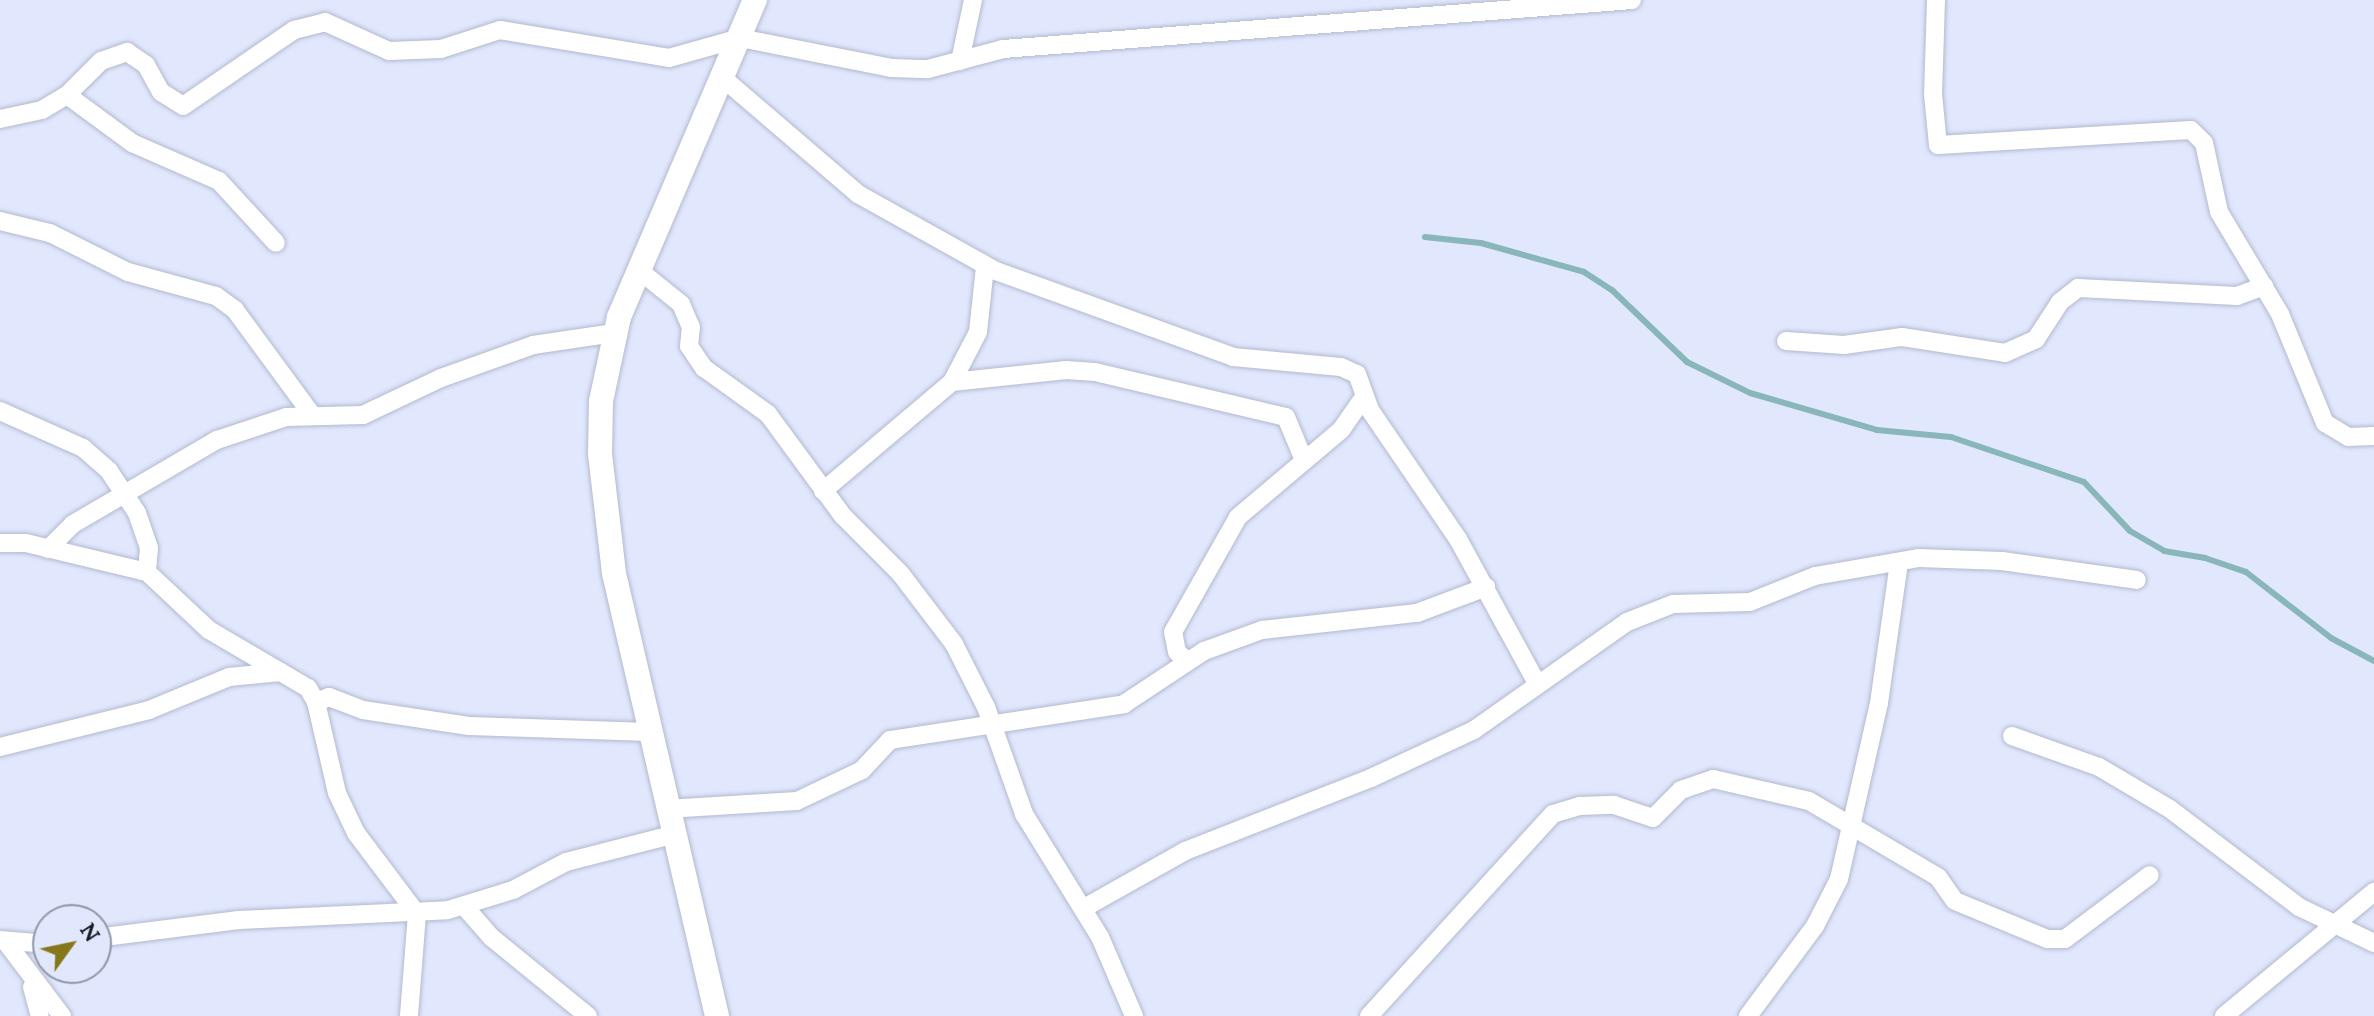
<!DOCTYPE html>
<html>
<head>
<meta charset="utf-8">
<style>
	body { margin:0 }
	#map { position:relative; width:2374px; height:1016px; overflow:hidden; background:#e1e8fe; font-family:Lora,serif }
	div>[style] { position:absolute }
	.stream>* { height:6px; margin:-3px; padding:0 3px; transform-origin:3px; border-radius:3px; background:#88b6b9 }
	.roads { filter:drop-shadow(0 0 2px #b3b9ce) drop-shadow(0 0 2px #b3b9ce) }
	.minor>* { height:18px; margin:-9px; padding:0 9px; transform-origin:9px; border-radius:9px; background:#fff }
	.tertiary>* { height:24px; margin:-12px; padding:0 12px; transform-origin:12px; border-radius:12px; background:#fff }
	span { translate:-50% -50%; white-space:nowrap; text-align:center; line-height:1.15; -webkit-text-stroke:6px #e1e8fe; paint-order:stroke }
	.north { position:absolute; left:32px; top:904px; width:80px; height:80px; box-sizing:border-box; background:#e1e8fe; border:2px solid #9197a7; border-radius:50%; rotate:57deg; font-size:22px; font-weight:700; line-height:32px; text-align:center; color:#1a1d24 }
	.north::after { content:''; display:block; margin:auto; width:28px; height:36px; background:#86771b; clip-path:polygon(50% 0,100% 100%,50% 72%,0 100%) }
</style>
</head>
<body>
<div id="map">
	<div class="stream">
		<div style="left:1425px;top:237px;width:56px;rotate:6.1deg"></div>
		<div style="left:1481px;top:243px;width:107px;rotate:15.7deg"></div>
		<div style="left:1584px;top:272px;width:33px;rotate:33deg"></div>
		<div style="left:1612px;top:290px;width:104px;rotate:43.8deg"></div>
		<div style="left:1687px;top:362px;width:70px;rotate:26.2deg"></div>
		<div style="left:1750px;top:393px;width:132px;rotate:16.2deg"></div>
		<div style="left:1877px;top:430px;width:74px;rotate:5.4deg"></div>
		<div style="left:1951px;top:437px;width:140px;rotate:18.7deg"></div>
		<div style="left:2084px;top:482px;width:67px;rotate:46.8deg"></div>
		<div style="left:2130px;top:531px;width:39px;rotate:30deg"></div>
		<div style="left:2164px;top:551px;width:42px;rotate:9.7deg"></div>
		<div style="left:2205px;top:558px;width:43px;rotate:18.9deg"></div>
		<div style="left:2246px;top:572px;width:108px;rotate:37.8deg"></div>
		<div style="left:2331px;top:638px;width:49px;rotate:28.1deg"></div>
	</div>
	<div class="roads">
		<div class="minor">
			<div style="left:1936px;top:0;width:94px;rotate:91.8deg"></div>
			<div style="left:1933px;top:94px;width:51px;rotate:84.4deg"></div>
			<div style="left:1938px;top:145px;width:253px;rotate:-3.4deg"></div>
			<div style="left:2191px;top:130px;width:18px;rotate:45deg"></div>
			<div style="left:2204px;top:143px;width:71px;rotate:77.7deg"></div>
			<div style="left:2219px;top:212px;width:119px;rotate:59.1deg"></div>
			<div style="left:2280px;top:314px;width:118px;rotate:67.6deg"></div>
			<div style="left:2325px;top:423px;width:27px;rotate:31deg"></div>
			<div style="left:2348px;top:437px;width:26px;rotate:-2deg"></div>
			<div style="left:960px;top:61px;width:62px;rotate:-78deg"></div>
			<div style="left:724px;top:79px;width:177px;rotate:40.6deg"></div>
			<div style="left:858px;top:194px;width:158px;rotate:29.2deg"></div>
			<div style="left:996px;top:271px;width:252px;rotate:19.9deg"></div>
			<div style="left:1233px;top:357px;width:108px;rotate:5.3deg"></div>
			<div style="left:1341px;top:367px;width:17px;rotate:24deg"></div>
			<div style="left:1357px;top:374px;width:38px;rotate:70deg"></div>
			<div style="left:1370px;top:410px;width:156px;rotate:55.7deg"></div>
			<div style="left:1458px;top:539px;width:166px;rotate:61.3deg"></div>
			<div style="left:67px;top:95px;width:81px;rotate:36.4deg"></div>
			<div style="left:132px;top:143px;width:95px;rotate:23.6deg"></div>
			<div style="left:219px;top:181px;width:84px;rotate:47.4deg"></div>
			<div style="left:0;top:119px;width:43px;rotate:-12.1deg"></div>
			<div style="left:42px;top:110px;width:29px;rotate:-31deg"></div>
			<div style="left:67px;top:95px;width:48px;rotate:-45deg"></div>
			<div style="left:101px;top:61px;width:28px;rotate:-19deg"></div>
			<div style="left:127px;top:52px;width:23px;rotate:34deg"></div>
			<div style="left:146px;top:65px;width:31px;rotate:61deg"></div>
			<div style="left:161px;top:92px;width:26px;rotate:32deg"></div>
			<div style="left:183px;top:106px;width:135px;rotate:-34.4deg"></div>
			<div style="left:294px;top:30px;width:32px;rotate:-14deg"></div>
			<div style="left:325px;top:22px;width:70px;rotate:24.4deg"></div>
			<div style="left:389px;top:51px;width:52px;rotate:-2.2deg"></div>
			<div style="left:441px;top:49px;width:62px;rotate:-17.9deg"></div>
			<div style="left:500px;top:30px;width:171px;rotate:9.4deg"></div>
			<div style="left:669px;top:58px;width:74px;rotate:-15.7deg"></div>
			<div style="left:740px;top:38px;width:154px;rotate:11.2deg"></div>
			<div style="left:891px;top:68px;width:37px;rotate:2deg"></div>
			<div style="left:928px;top:69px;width:78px;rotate:-14.9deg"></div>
			<div style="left:1003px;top:49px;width:631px;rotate:-4.45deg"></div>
			<div style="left:0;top:221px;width:51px;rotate:13.5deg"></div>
			<div style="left:50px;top:233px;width:87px;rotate:26.6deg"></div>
			<div style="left:128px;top:272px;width:91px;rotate:15.3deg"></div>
			<div style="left:216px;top:296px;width:24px;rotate:36deg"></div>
			<div style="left:235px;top:310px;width:130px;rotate:53.7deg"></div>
			<div style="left:640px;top:271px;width:53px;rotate:38.8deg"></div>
			<div style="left:681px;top:304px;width:25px;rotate:67deg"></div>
			<div style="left:691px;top:327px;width:19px;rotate:96deg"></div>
			<div style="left:689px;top:346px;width:27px;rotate:56deg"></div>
			<div style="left:704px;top:368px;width:79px;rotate:35.7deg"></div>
			<div style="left:768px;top:414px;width:127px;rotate:53.7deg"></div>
			<div style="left:843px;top:516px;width:81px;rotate:45deg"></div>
			<div style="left:900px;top:573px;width:89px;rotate:52.7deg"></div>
			<div style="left:954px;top:644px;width:71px;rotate:63.1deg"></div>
			<div style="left:986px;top:707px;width:114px;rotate:70.4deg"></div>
			<div style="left:1024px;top:814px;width:145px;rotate:58.3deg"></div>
			<div style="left:1100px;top:937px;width:86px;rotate:66.7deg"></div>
			<div style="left:1786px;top:341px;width:58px;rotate:3.9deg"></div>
			<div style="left:1844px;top:345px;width:59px;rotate:-7.9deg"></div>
			<div style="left:1902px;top:337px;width:104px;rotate:8.8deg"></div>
			<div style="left:2005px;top:353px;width:34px;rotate:-24deg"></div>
			<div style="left:2036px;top:339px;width:44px;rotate:-57deg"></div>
			<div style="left:2060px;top:302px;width:23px;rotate:-38deg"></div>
			<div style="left:2078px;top:288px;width:159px;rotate:2.9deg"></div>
			<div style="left:2237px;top:296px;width:29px;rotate:-20deg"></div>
			<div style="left:952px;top:382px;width:115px;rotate:-6deg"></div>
			<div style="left:1066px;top:370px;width:29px;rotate:4deg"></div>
			<div style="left:1095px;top:372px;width:196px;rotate:13.3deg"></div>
			<div style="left:1286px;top:417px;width:47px;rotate:67.3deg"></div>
			<div style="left:0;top:411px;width:91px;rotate:24deg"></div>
			<div style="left:83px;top:448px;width:35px;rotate:41deg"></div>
			<div style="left:109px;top:471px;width:50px;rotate:56.3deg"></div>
			<div style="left:137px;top:513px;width:37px;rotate:71deg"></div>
			<div style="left:149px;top:548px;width:24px;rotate:95deg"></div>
			<div style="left:823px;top:491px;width:169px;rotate:-40.2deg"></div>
			<div style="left:952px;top:382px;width:56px;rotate:-62.5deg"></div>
			<div style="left:978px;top:332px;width:66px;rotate:-83.9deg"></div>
			<div style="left:0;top:543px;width:26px"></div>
			<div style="left:26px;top:543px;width:124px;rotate:13.5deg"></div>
			<div style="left:147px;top:572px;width:85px;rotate:43.1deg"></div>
			<div style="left:209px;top:630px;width:115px;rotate:30.4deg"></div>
			<div style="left:308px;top:688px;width:16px;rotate:60deg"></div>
			<div style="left:316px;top:702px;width:93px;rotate:77deg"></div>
			<div style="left:337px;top:793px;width:44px;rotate:64.6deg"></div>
			<div style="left:356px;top:833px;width:101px;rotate:53deg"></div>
			<div style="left:417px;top:914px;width:102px;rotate:94.5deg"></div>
			<div style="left:48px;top:549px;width:35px;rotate:-45deg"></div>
			<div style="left:73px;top:524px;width:167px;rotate:-30.3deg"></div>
			<div style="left:217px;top:440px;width:73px;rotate:-18.4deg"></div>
			<div style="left:286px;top:417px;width:77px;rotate:-1.5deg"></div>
			<div style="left:363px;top:415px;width:86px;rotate:-25.4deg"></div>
			<div style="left:441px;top:378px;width:98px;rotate:-19.7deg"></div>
			<div style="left:533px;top:345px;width:82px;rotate:-8.4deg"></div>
			<div style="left:1187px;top:661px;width:13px;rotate:-138deg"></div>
			<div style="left:1177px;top:652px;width:20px;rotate:-101deg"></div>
			<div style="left:1173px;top:632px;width:132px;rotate:-60.5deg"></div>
			<div style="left:1238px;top:517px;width:135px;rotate:-40.2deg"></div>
			<div style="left:1341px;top:430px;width:40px;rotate:-55.1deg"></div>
			<div style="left:316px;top:702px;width:14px;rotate:-21deg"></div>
			<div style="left:329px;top:697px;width:36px;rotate:21deg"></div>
			<div style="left:363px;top:710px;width:107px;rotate:8.6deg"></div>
			<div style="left:469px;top:726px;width:180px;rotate:1.9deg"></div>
			<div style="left:2012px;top:736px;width:92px;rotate:19.6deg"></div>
			<div style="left:2099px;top:767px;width:82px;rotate:30.6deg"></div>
			<div style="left:2170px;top:809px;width:162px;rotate:37.2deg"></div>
			<div style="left:2299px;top:907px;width:83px;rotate:25.6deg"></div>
			<div style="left:0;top:747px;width:154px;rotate:-13.9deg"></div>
			<div style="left:149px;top:710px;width:87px;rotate:-22.4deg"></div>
			<div style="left:229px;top:677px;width:52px;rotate:-5.5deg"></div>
			<div style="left:666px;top:809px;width:131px;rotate:-3.5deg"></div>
			<div style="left:797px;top:801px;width:72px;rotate:-25.5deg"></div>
			<div style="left:862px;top:770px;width:41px;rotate:-47deg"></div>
			<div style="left:890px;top:740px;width:237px;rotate:-8.7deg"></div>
			<div style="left:1124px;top:704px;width:96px;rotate:-33.5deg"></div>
			<div style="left:1204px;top:651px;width:62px;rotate:-19.9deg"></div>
			<div style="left:1262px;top:630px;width:156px;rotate:-6.3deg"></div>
			<div style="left:1417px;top:613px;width:74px;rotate:-20.6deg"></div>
			<div style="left:464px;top:906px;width:41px;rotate:48.9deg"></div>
			<div style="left:491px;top:937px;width:125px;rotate:39.2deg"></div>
			<div style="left:1084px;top:908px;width:116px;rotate:-29.4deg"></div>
			<div style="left:1185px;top:851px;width:200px;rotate:-21.4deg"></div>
			<div style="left:1371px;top:778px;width:114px;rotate:-25deg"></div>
			<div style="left:1474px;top:730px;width:187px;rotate:-35.2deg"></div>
			<div style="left:1627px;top:622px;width:49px;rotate:-21.4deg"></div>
			<div style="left:1673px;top:604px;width:77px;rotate:-1.5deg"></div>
			<div style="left:1750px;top:602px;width:70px;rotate:-21.8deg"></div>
			<div style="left:1815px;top:576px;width:106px;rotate:-9.8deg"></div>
			<div style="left:1919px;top:558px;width:83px;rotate:2.1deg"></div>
			<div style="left:2002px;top:561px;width:136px;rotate:8deg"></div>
			<div style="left:96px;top:938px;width:144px;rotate:-7.2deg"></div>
			<div style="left:239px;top:920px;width:209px;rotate:-2.7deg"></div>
			<div style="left:448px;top:910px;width:68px;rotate:-17.1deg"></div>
			<div style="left:513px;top:890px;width:60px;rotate:-27.8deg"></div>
			<div style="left:566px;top:862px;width:109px;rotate:-14.3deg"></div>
			<div style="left:0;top:940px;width:48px;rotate:4.8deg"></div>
			<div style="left:6px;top:942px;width:93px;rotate:52.9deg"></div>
			<div style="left:32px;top:987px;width:30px;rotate:75deg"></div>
			<div style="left:1369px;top:1016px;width:273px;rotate:-47.7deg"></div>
			<div style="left:1553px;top:814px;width:28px;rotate:-17deg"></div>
			<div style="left:1580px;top:806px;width:34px;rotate:-2deg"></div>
			<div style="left:1614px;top:805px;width:41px;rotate:18.4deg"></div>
			<div style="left:1653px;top:818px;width:40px;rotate:-45deg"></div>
			<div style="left:1681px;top:790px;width:34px;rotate:-19deg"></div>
			<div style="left:1713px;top:779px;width:98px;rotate:12.9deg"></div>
			<div style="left:1809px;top:801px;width:150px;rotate:30.5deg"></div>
			<div style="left:1938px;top:877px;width:29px;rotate:55deg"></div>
			<div style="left:1955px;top:901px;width:100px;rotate:22.4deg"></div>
			<div style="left:2047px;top:939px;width:18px"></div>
			<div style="left:2065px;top:939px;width:106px;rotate:-37deg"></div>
			<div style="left:1748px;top:1016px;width:112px;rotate:-53.3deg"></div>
			<div style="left:1815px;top:926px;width:53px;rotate:-62.9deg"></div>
			<div style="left:1839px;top:879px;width:180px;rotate:-77.2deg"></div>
			<div style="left:1879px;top:703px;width:142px;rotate:-81.9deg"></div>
			<div style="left:2224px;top:1016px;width:195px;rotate:-39.6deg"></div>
		</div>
		<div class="tertiary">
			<div style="left:717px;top:1016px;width:455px;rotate:-103.1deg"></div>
			<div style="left:614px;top:573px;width:121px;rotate:-96.7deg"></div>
			<div style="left:600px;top:453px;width:52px;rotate:-88.9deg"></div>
			<div style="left:601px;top:401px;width:86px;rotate:-77.9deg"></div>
			<div style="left:619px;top:317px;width:345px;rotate:-66.8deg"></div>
		</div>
	</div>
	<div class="north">N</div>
</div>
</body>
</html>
